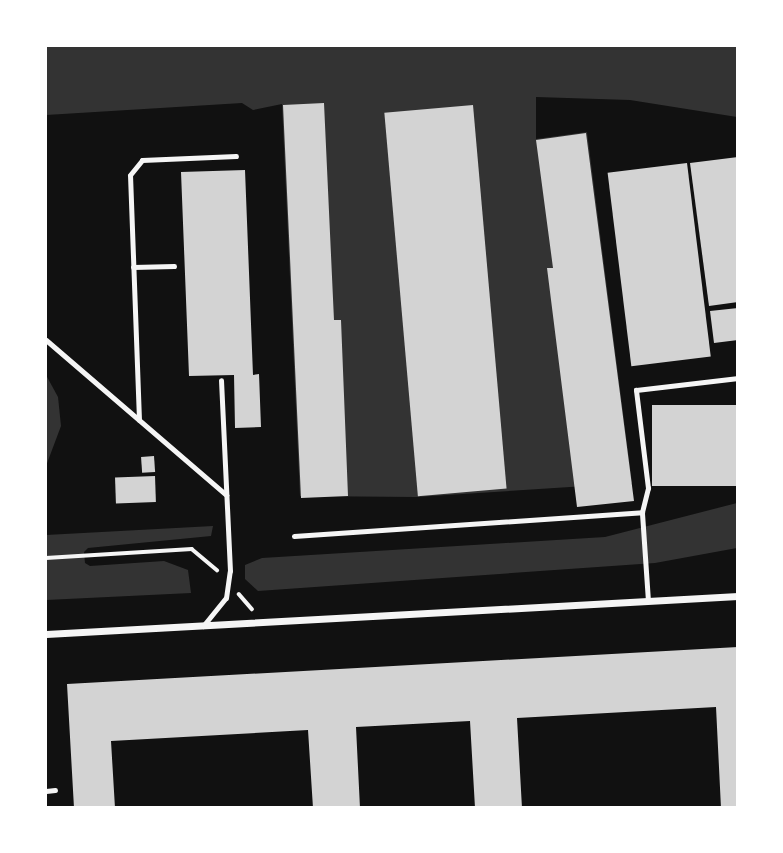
<!DOCTYPE html>
<html>
<head>
<meta charset="utf-8">
<style>
	body { margin:0 }
	#map { position:relative; width:783px; height:853px; overflow:hidden; background:#111; font-family:Karla,sans-serif }
	div>[style] { position:absolute }
	.water>* { inset:0; background:#333 }
	.building>* { inset:0; background:#d3d3d3; transform-origin:0 0 }
	.path>* { height:3.5px; margin:-1.75px; padding:0 1.75px; transform-origin:1.75px; border-radius:1.75px; background:#f5f5f5 }
	.service>* { height:5px; margin:-2.5px; padding:0 2.5px; transform-origin:2.5px; border-radius:2.5px; background:#f5f5f5 }
	.minor>* { height:7px; margin:-3.5px; padding:0 3.5px; transform-origin:3.5px; border-radius:3.5px; background:#f5f5f5 }
	span { translate:-50% -50%; white-space:nowrap; text-align:center; line-height:1.15; -webkit-text-stroke:5px #fff; paint-order:stroke }
	.frame { position:absolute; inset:0; border:47px solid #fff; pointer-events:none }
</style>
</head>
<body>
<div id="map">
	<div class="water">
		<div style="clip-path:polygon(46px 46px,737px 46px,737px 117px,630px 100px,536px 97px,536px 139px,587px 132px,632px 483px,416px 497px,300px 496px,282px 104px,253px 110px,242px 103px,46px 115px)"></div>
		<div style="clip-path:polygon(46px 375px,58px 397px,61px 426px,46px 466px)"></div>
		<div style="clip-path:polygon(737px 503px,737px 548px,655px 563px,258px 591px,245px 579px,245px 565px,262px 558px,605px 537px)"></div>
		<div style="clip-path:polygon(213px 526px,211px 536px,88px 548px,84px 552px,85px 563px,90px 566px,164px 561px,188px 570px,191px 593px,46px 600px,46px 535px)"></div>
	</div>
	<div class="building">
		<div style="clip-path:polygon(324px 103px,334px 320px,341px 320px,348px 496px,301px 498px,283px 105px)"></div>
		<div style="left:473px;top:105px;width:385px;height:89px;rotate:85deg"></div>
		<div style="clip-path:polygon(586px 133px,634px 501px,577px 507px,547px 268px,553px 268px,536px 140px)"></div>
		<div style="clip-path:polygon(738px 157px,738px 302px,709px 306px,690px 163px)"></div>
		<div style="left:687px;top:163px;width:195px;height:80px;rotate:83deg"></div>
		<div style="clip-path:polygon(245px 170px,253px 375px,259px 374px,261px 427px,235px 428px,234px 375px,189px 376px,181px 172px)"></div>
		<div style="clip-path:polygon(738px 308px,738px 340px,714px 343px,710px 311px)"></div>
		<div style="left:738px;top:405px;width:81px;height:86px;rotate:90deg"></div>
		<div style="left:154px;top:456px;width:16px;height:13px;rotate:86deg"></div>
		<div style="left:155px;top:476px;width:26px;height:40px;rotate:88deg"></div>
		<div style="clip-path:polygon(738px 647px,738px 808px,721px 808px,716px 707px,517px 718px,522px 808px,475px 808px,470px 721px,356px 727px,360px 808px,313px 808px,308px 730px,111px 741px,115px 808px,74px 808px,67px 684px)"></div>
	</div>
	<div class="path">
		<div style="left:46px;top:558px;width:146px;rotate:-3.5deg"></div>
		<div style="left:192px;top:549px;width:33px;rotate:40deg"></div>
		<div style="left:239px;top:594px;width:20px;rotate:49deg"></div>
	</div>
	<div class="service">
		<div style="left:133px;top:267px;width:41px;rotate:-1.4deg"></div>
		<div style="left:46px;top:340px;width:238px;rotate:40.7deg"></div>
		<div style="left:139px;top:420px;width:245px;rotate:-92.1deg"></div>
		<div style="left:130px;top:175px;width:19px;rotate:-51deg"></div>
		<div style="left:142px;top:160px;width:94px;rotate:-2.4deg"></div>
		<div style="left:294px;top:536px;width:349px;rotate:-3.9deg"></div>
		<div style="left:648px;top:601px;width:89px;rotate:-93.9deg"></div>
		<div style="left:642px;top:512px;width:25px;rotate:-76deg"></div>
		<div style="left:648px;top:488px;width:99px;rotate:-97deg"></div>
		<div style="left:636px;top:390px;width:103px;rotate:-6.7deg"></div>
		<div style="left:203px;top:626px;width:36px;rotate:-51deg"></div>
		<div style="left:226px;top:598px;width:27px;rotate:-82deg"></div>
		<div style="left:230px;top:571px;width:191px;rotate:-92.7deg"></div>
		<div style="left:46px;top:791px;width:9px;rotate:-6deg"></div>
	</div>
	<div class="minor">
		<div style="left:46px;top:634px;width:693px;rotate:-3.14deg"></div>
	</div>
	<div class="frame"></div>
</div>
</body>
</html>
